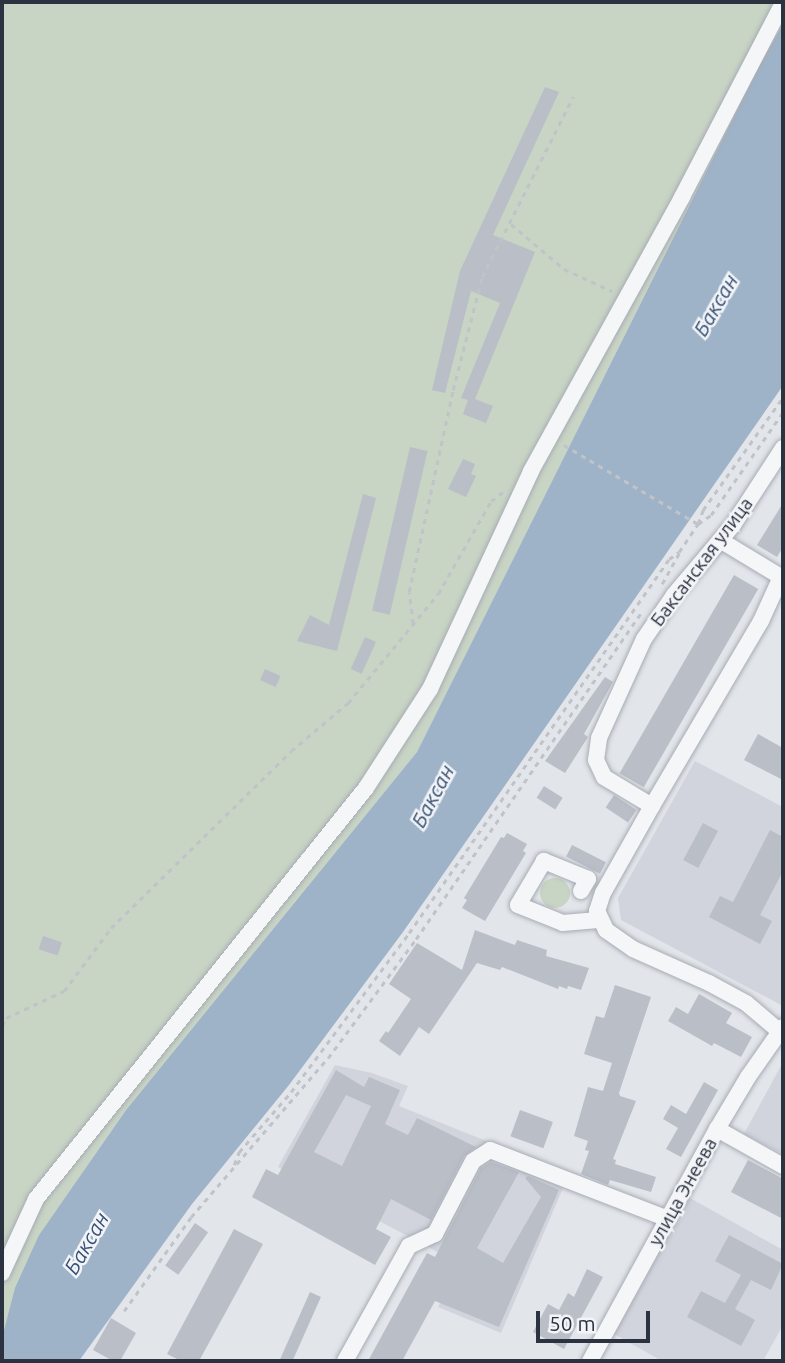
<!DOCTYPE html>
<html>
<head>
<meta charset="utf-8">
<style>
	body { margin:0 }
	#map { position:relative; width:785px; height:1363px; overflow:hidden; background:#e2e5ea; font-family:Ubuntu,sans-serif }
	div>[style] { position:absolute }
	.built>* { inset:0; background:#d1d4dc }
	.green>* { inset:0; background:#c8d4c4 }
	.round { border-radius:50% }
	.water>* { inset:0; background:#9fb3c8 }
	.building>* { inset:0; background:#babec7; transform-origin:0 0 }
	.path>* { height:2.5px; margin-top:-1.25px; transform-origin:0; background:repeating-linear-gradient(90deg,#c0c3c8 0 5px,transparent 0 10px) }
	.roads { filter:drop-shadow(0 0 2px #a7acb4) drop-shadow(0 0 2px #a7acb4) }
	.minor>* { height:16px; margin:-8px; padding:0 8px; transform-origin:8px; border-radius:8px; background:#f5f6f8 }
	span { translate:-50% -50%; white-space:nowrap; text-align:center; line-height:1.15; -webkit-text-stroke:5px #f2f4f7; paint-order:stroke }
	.street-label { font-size:19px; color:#2b3341 }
	.water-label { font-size:21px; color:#375174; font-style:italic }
	.frame { position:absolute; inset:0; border:4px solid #2b3341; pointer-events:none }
	.scale { position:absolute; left:536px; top:1311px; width:114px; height:32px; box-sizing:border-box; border:4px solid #2b3341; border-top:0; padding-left:9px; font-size:21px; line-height:24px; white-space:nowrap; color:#2b3341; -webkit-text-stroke:5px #f2f4f7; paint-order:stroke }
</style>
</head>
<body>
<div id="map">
	<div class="built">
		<div style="clip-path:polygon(695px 761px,783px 807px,783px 1006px,621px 920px,618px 898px)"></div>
		<div style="clip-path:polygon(783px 1062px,783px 1154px,744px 1134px)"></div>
		<div style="clip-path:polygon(335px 1065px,372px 1073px,408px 1086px,399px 1106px,569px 1174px,501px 1333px,438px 1307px,460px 1264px,278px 1167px)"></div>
		<div style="clip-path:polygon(690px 1198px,783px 1250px,783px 1325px,763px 1361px,662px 1361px,614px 1334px)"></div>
	</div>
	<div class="green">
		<div style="clip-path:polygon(2px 2px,783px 2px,783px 24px,756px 72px,417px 752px,126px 1110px,39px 1235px,2px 1338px)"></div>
		<div class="round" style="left:540px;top:878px;width:30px;height:30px"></div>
	</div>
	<div class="water">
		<div style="clip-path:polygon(783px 24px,782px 387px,403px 932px,289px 1085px,192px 1204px,79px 1361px,2px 1361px,2px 1338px,15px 1288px,39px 1235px,126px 1110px,417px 752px,756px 72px)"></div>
	</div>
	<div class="building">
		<div style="clip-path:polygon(545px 87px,559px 92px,493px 235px,535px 252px,475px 399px,493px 406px,486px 423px,463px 414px,468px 400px,461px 398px,500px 303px,471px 291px,445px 393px,432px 390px,460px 271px)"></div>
		<div style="left:410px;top:447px;width:18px;height:168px;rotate:13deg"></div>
		<div style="clip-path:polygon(463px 459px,475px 464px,471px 474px,476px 476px,466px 497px,448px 489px)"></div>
		<div style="clip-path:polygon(363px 494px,376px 498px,337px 651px,297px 641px,310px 615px,329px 625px)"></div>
		<div style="clip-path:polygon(783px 503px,783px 547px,777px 557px,757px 545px)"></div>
		<div style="left:734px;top:575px;width:28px;height:229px;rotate:30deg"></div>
		<div style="left:365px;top:637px;width:12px;height:35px;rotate:24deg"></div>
		<div style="left:265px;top:669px;width:17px;height:12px;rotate:24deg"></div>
		<div style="clip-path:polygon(605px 677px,613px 682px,584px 734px,588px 737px,565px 773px,545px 761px)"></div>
		<div style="clip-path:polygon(758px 734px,783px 748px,783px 780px,744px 760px)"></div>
		<div style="left:544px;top:786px;width:22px;height:14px;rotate:32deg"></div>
		<div style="left:614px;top:795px;width:27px;height:15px;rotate:34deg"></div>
		<div style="left:703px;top:823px;width:17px;height:42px;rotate:28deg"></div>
		<div style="clip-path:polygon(770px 830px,783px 837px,783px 871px,760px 915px,772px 921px,760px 944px,709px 917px,720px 896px,733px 902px)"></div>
		<div style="clip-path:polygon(507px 833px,527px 844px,523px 851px,526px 853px,485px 921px,462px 908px,467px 900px,464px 898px,501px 837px,504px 838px)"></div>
		<div style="left:572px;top:845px;width:38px;height:13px;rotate:27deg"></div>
		<div style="clip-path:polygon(475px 930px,515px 945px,517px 940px,547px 950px,546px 956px,589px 968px,581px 990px,568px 986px,567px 989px,559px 986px,558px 989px,502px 967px,500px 970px,477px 963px,429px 1034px,419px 1027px,400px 1056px,379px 1041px,386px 1031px,388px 1033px,411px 999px,389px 984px,417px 943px,462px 970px)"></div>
		<div style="left:43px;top:936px;width:20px;height:14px;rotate:18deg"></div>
		<div style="clip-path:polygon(615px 985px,651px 997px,619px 1093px,620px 1096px,636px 1101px,613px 1159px,616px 1160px,615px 1164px,656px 1177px,651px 1192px,610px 1180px,608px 1185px,581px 1174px,589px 1151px,585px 1150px,588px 1141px,574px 1136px,588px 1087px,603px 1091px,612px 1063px,584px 1054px,596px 1016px,604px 1018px)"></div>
		<div style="clip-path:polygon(699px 994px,732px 1013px,726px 1023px,752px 1037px,741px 1057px,714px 1043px,712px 1046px,668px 1021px,676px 1007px,688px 1014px)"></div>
		<div style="clip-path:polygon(evenodd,336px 1070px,364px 1087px,369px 1077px,400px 1090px,385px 1124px,408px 1135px,417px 1118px,476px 1147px,464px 1156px,431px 1220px,391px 1199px,376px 1229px,391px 1237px,375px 1265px,252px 1197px,266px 1169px,278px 1175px,336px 1070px,346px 1095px,371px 1106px,342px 1166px,314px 1152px,346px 1095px)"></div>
		<div style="clip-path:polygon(704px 1082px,718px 1090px,681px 1157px,666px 1149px,678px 1128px,663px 1119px,671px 1105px,686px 1114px)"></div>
		<div style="left:520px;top:1110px;width:35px;height:28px;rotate:20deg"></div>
		<div style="clip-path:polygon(748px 1160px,783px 1179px,783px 1219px,731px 1192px)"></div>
		<div style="clip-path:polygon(491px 1162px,519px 1172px,477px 1248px,503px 1263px,541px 1197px,525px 1178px,528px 1176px,559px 1190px,499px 1327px,435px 1301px,402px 1361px,368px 1361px,427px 1253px,435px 1257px,481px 1168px)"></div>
		<div style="left:195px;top:1223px;width:16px;height:52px;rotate:35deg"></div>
		<div style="clip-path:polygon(234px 1229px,263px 1244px,199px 1361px,181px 1361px,167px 1354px)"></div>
		<div style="clip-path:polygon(729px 1235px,783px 1264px,771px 1290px,751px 1280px,735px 1309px,755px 1320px,741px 1346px,687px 1317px,701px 1291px,725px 1303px,741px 1275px,715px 1261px)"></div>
		<div style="clip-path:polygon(587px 1269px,603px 1277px,564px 1349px,533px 1332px,548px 1304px,559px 1310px,568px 1293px,574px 1297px)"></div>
		<div style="left:310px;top:1292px;width:12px;height:78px;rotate:24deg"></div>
		<div style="clip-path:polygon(111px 1318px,136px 1333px,120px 1361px,113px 1361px,93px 1350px)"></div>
	</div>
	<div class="path">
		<div style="left:511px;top:224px;width:70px;rotate:40.3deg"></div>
		<div style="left:564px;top:269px;width:53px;rotate:24.6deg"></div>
		<div style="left:564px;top:445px;width:156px;rotate:30.5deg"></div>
		<div style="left:698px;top:524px;width:16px;rotate:-35deg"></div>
		<div style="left:711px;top:515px;width:126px;rotate:-55deg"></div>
		<div style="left:662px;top:584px;width:35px;rotate:-61deg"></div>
		<div style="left:413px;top:624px;width:32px;rotate:-97deg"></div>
		<div style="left:409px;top:592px;width:207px;rotate:-77.7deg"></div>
		<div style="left:453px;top:390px;width:117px;rotate:-75.6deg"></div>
		<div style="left:482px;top:277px;width:202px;rotate:-63.2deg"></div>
		<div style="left:2px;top:1026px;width:9px;rotate:-63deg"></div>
		<div style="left:6px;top:1018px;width:64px;rotate:-25deg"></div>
		<div style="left:64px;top:991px;width:79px;rotate:-53.3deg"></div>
		<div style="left:111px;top:928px;width:252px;rotate:-44.5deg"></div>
		<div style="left:291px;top:751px;width:75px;rotate:-40.1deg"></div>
		<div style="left:348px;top:703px;width:141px;rotate:-50.5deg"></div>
		<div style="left:438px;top:594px;width:107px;rotate:-60.3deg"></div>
		<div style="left:491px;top:501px;width:15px;rotate:-37deg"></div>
		<div style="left:234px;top:1165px;width:14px;rotate:-69deg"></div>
		<div style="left:239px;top:1152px;width:79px;rotate:-49.1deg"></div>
		<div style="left:291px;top:1092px;width:198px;rotate:-53.4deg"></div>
		<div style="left:409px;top:933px;width:455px;rotate:-55.2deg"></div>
		<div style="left:669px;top:559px;width:12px;rotate:-35deg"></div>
		<div style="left:679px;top:552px;width:34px;rotate:-56deg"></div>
		<div style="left:698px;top:524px;width:15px;rotate:-70deg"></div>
		<div style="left:703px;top:510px;width:138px;rotate:-54.7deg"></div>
		<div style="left:124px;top:1311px;width:115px;rotate:-54.5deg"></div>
		<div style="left:191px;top:1217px;width:210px;rotate:-49.3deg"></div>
		<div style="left:328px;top:1058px;width:148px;rotate:-53.5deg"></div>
		<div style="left:416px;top:939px;width:397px;rotate:-55.4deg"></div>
	</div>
	<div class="roads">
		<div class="minor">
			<div style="left:652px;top:806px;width:215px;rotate:-59.5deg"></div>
			<div style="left:761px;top:621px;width:48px;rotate:-65.6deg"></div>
			<div style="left:781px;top:577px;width:71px;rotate:-148.8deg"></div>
			<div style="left:581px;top:891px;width:14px;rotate:-60deg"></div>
			<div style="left:588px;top:879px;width:48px;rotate:-157.8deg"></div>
			<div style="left:544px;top:861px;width:51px;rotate:120.6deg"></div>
			<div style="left:518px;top:905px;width:48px;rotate:21.8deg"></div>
			<div style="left:563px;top:923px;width:38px;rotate:-5deg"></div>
			<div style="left:779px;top:1031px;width:43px;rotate:-139.7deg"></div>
			<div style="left:746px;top:1003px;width:42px;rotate:-151.6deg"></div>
			<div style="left:709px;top:983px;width:83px;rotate:-155.9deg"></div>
			<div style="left:633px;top:949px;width:33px;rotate:-145deg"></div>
			<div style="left:606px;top:930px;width:21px;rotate:-115deg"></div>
			<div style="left:597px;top:911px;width:19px;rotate:-72deg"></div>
			<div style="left:603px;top:893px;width:100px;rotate:-60.6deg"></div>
			<div style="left:652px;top:806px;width:56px;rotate:-148.9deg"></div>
			<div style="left:604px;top:777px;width:19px;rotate:-115deg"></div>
			<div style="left:596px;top:760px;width:22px;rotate:-82deg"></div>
			<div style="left:599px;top:738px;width:109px;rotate:-65.6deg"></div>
			<div style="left:644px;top:639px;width:53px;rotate:-55.7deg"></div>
			<div style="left:674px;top:595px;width:92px;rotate:-49.9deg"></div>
			<div style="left:733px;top:525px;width:92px;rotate:-57deg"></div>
			<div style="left:717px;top:1129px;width:76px;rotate:29.3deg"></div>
			<div style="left:2px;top:1273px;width:81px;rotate:-65.3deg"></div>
			<div style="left:36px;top:1199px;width:527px;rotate:-51.24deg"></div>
			<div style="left:366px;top:788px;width:118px;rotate:-57.1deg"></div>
			<div style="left:430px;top:689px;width:240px;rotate:-65.1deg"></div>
			<div style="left:531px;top:471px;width:313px;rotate:-61.1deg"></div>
			<div style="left:682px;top:197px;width:219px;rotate:-62.5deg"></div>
			<div style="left:345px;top:1361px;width:132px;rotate:-60.9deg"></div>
			<div style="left:409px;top:1246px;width:29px;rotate:-25deg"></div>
			<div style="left:435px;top:1234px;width:82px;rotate:-62.5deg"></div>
			<div style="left:473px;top:1161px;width:20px;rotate:-33deg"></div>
			<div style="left:490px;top:1150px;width:191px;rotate:21.2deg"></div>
			<div style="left:590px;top:1361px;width:264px;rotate:-61.3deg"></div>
			<div style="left:717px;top:1129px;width:61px;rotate:-59.2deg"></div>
			<div style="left:748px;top:1077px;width:61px;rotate:-55deg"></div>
		</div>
	</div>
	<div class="street-label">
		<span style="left:702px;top:562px;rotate:-53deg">Баксанская улица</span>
		<span style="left:683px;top:1192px;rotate:-61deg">улица Энеева</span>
	</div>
	<div class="water-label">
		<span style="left:715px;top:305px;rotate:-60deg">Баксан</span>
		<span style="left:432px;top:796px;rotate:-62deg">Баксан</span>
		<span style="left:86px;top:1243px;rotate:-60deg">Баксан</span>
	</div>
	<div class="frame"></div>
	<div class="scale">50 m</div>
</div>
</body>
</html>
